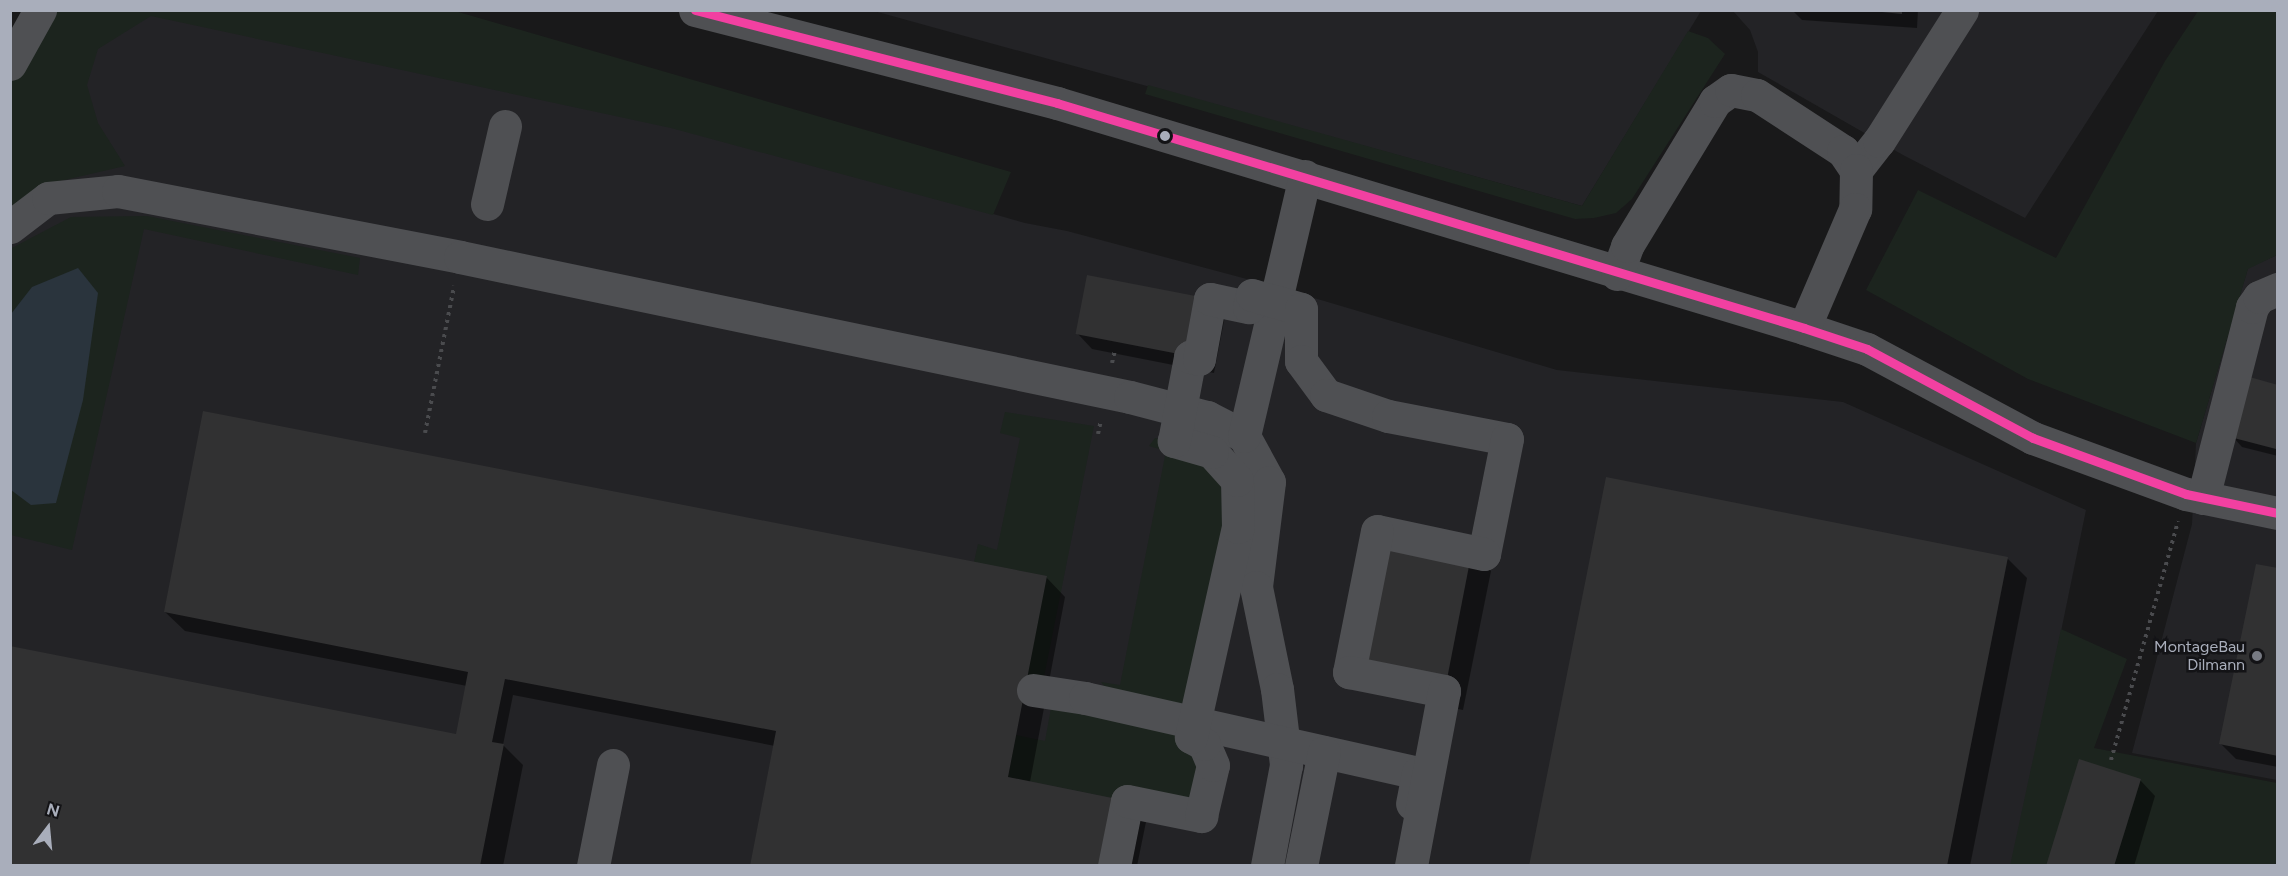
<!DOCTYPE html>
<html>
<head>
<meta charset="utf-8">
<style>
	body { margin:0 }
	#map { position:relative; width:2288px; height:876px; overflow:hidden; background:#19191a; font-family:Figtree,sans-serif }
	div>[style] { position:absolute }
	.built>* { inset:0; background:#232326 }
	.green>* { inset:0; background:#1c241e }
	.water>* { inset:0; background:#2a343d }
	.shadow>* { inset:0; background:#0007 }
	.building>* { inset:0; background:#313132; transform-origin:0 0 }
	.path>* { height:4px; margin-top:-2px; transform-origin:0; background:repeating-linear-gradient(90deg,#4a4b4e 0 3px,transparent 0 7.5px) }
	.minor>* { height:33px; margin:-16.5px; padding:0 16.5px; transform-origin:16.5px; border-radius:16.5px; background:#4f5053 }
	.bus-1>* { height:9px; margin:-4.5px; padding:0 4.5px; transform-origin:4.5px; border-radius:4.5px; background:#f240a1 }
	.dots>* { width:16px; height:16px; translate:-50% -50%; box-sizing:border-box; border:3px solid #131316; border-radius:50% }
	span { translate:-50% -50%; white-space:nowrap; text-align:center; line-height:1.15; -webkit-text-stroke:5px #131316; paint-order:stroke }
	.poi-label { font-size:16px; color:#a9aebb }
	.right { translate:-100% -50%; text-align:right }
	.frame { position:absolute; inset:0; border:12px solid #a9aebb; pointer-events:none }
	.north { position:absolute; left:18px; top:798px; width:60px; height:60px; -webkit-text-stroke:4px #131316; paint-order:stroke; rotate:16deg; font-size:16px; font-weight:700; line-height:24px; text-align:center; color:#a9aebb }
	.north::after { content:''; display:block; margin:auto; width:21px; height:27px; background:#a9aebb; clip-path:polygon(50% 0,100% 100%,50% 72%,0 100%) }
</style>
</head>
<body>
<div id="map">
	<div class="built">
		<div style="clip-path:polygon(80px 11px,278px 11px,1025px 223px,1067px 231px,1277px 287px,1557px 370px,1843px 402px,2086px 510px,2013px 865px,11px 865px,10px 116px)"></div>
		<div style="clip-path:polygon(874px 11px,1701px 11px,1582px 206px)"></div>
		<div style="clip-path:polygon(1733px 11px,2158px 11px,2025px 218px,1903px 155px,1758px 72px,1758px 52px,1750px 30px)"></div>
		<div style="clip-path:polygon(2277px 255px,2277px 780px,2132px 753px,2192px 524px,2196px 443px,2248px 268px)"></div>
	</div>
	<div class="green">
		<div style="clip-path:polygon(54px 11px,455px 11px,1011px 172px,993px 215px,671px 128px,151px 16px,98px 49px,87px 85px,98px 123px,125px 166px,43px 185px,11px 210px,10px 78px)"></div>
		<div style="clip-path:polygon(2198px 11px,2277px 11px,2277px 255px,2248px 269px,2196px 443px,2028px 379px,1866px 290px,1918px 190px,2056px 258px,2165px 61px)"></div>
		<div style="clip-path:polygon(1688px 31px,1708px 38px,1725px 54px,1632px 199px,1616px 213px,1594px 218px,1575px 219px,1145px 94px,1148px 85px,1582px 206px)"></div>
		<div style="clip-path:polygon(147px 216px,360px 258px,358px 275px,144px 229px,72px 550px,11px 535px,10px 249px,71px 217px)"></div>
		<div style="clip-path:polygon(1005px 412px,1094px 426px,1043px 682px,1027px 678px,1046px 576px,974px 562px,978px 544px,997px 550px,1020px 438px,1000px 433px)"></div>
		<div style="clip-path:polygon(1155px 438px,1174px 441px,1237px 480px,1187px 707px,1111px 695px,1101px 682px,1120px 685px,1166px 451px,1149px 446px)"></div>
		<div style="clip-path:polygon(2061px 629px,2127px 659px,2094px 748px,2277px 783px,2277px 865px,2010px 866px)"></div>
		<div style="clip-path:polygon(1051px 708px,1191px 737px,1204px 744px,1201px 816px,1008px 777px,1016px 735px,1045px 741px)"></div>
	</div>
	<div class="water">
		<div style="clip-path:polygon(78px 268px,98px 293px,83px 400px,56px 503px,31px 505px,11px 490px,11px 314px,32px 287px)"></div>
	</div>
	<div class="shadow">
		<div style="clip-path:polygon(1792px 10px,1918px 10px,1917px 28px,1802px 20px)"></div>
		<div style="clip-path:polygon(1225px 316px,1214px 373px,1092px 349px,1077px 333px)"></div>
		<div style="clip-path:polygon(2278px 386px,2278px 456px,2242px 447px,2232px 436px)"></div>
		<div style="clip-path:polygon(1472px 552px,1491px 571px,1463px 710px,1370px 691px)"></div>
		<div style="clip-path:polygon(2008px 559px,2027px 578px,1970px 866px,1531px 866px)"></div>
		<div style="clip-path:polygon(2278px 570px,2278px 767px,2236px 759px,2221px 744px)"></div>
		<div style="clip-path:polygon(1046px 577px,1065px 597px,1030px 782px,1146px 822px,1137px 866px,752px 866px,775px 746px,513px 695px,503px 745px,523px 765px,503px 866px,10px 866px,457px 736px,467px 686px,185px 631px,165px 612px)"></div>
		<div style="clip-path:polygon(2140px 780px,2155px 796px,2134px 866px,2047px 866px)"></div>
	</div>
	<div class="building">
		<div style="clip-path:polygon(1883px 10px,1902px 10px,1902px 14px,1882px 12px)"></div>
		<div style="left:1087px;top:275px;width:125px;height:60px;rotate:11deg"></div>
		<div style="clip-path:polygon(2246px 376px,2278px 385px,2276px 449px,2230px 437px)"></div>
		<div style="clip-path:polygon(203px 411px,1047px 576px,1008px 777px,1127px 801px,1114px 866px,750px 866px,776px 731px,505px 679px,492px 742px,504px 744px,480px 866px,10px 866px,10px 646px,456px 734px,468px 672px,164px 612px)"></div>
		<div style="clip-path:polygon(1606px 477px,2008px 557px,1947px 866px,1529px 866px)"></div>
		<div style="left:1377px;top:531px;width:97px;height:144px;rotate:11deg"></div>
		<div style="clip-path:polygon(2256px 564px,2278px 568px,2278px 756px,2219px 744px)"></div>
		<div style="clip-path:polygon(2079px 759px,2141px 779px,2114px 866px,2046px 866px)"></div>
	</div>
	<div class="path">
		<div style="left:1112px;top:363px;width:13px;rotate:-77deg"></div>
		<div style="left:425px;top:433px;width:150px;rotate:-78.8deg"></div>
		<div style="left:1098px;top:434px;width:14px;rotate:-78deg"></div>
		<div style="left:2111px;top:760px;width:248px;rotate:-74.3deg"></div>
	</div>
	<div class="minor">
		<div style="left:695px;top:10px;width:374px;rotate:14.4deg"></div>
		<div style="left:1057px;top:103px;width:780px;rotate:16.76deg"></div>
		<div style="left:1804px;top:328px;width:66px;rotate:18.4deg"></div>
		<div style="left:1867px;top:349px;width:188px;rotate:28.2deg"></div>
		<div style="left:2033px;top:438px;width:163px;rotate:20.1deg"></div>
		<div style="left:2186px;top:494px;width:94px;rotate:11.7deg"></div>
		<div style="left:10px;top:64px;width:62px;rotate:-60.9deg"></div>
		<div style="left:1856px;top:170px;width:37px;rotate:-52deg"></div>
		<div style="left:1879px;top:141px;width:155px;rotate:-57.6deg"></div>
		<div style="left:487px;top:204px;width:80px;rotate:-77deg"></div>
		<div style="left:10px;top:227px;width:48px;rotate:-37.3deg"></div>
		<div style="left:48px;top:198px;width:70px;rotate:-5.7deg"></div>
		<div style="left:118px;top:191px;width:348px;rotate:10.9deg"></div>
		<div style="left:460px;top:257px;width:684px;rotate:11.8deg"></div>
		<div style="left:1130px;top:397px;width:80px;rotate:14.6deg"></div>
		<div style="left:1207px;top:417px;width:42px;rotate:27.2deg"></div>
		<div style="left:1244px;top:436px;width:52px;rotate:61.5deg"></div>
		<div style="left:1269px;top:482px;width:106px;rotate:97.1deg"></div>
		<div style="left:1256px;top:587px;width:104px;rotate:78.4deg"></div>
		<div style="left:1277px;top:689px;width:77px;rotate:83.2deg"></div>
		<div style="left:1286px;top:765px;width:103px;rotate:100.7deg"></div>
		<div style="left:1617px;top:274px;width:30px;rotate:-70deg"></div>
		<div style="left:1627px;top:246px;width:170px;rotate:-58.7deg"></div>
		<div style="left:1715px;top:101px;width:19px;rotate:-35deg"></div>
		<div style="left:1731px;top:90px;width:26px;rotate:11deg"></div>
		<div style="left:1757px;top:95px;width:103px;rotate:33.1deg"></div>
		<div style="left:1843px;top:151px;width:23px;rotate:56deg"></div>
		<div style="left:1856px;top:170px;width:39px;rotate:91deg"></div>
		<div style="left:1855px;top:209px;width:129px;rotate:113.2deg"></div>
		<div style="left:1244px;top:436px;width:267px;rotate:-76.8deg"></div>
		<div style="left:2203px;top:498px;width:197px;rotate:-75.6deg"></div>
		<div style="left:2252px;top:307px;width:12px;rotate:-55deg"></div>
		<div style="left:2259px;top:297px;width:21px;rotate:-23deg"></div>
		<div style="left:1033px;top:690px;width:53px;rotate:8.7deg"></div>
		<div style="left:1085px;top:698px;width:341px;rotate:12.7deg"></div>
		<div style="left:1418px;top:773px;width:31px;rotate:101deg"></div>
		<div style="left:593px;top:866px;width:103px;rotate:-78.8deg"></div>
		<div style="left:1114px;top:866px;width:66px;rotate:-78.7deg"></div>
		<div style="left:1127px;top:801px;width:76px;rotate:11.5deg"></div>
		<div style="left:1201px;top:816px;width:52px;rotate:-76.8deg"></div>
		<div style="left:1213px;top:765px;width:23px;rotate:-113deg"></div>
		<div style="left:1204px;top:744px;width:15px;rotate:-152deg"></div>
		<div style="left:1191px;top:737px;width:215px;rotate:-77.4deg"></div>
		<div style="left:1238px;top:527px;width:47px;rotate:-91.2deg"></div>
		<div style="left:1237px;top:480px;width:38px;rotate:-132deg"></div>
		<div style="left:1212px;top:452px;width:40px;rotate:-164deg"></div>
		<div style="left:1174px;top:441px;width:86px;rotate:-79.2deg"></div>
		<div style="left:1190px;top:357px;width:9px;rotate:13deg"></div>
		<div style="left:1199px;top:359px;width:61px;rotate:-79.6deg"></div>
		<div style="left:1210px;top:299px;width:40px;rotate:12deg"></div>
		<div style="left:1249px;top:307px;width:12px;rotate:-76deg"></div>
		<div style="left:1252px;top:295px;width:51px;rotate:15.9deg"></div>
		<div style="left:1301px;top:309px;width:52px;rotate:90deg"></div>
		<div style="left:1301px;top:361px;width:42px;rotate:53.7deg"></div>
		<div style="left:1326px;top:395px;width:65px;rotate:18.7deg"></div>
		<div style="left:1388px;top:416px;width:121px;rotate:10.9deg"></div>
		<div style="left:1507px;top:439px;width:117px;rotate:101.3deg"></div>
		<div style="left:1484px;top:554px;width:109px;rotate:-167.9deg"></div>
		<div style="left:1377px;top:531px;width:144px;rotate:101.2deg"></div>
		<div style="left:1349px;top:672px;width:97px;rotate:11.3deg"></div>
		<div style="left:1444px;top:691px;width:178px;rotate:100.7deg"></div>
		<div style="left:1301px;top:866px;width:116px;rotate:-78.6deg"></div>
	</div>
	<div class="bus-1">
		<div style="left:695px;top:10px;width:374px;rotate:14.4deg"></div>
		<div style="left:1057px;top:103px;width:780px;rotate:16.76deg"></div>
		<div style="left:1804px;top:328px;width:66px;rotate:18.4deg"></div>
		<div style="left:1867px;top:349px;width:188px;rotate:28.2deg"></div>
		<div style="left:2033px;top:438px;width:163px;rotate:20.1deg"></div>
		<div style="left:2186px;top:494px;width:94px;rotate:11.7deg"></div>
	</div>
	<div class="dots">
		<div style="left:1165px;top:136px;background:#a9aebb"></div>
		<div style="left:2257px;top:656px;background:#777a83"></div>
	</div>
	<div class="poi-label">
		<span class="right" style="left:2245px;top:656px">MontageBau<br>Dilmann</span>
	</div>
	<div class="frame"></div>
	<div class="north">N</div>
</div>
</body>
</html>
